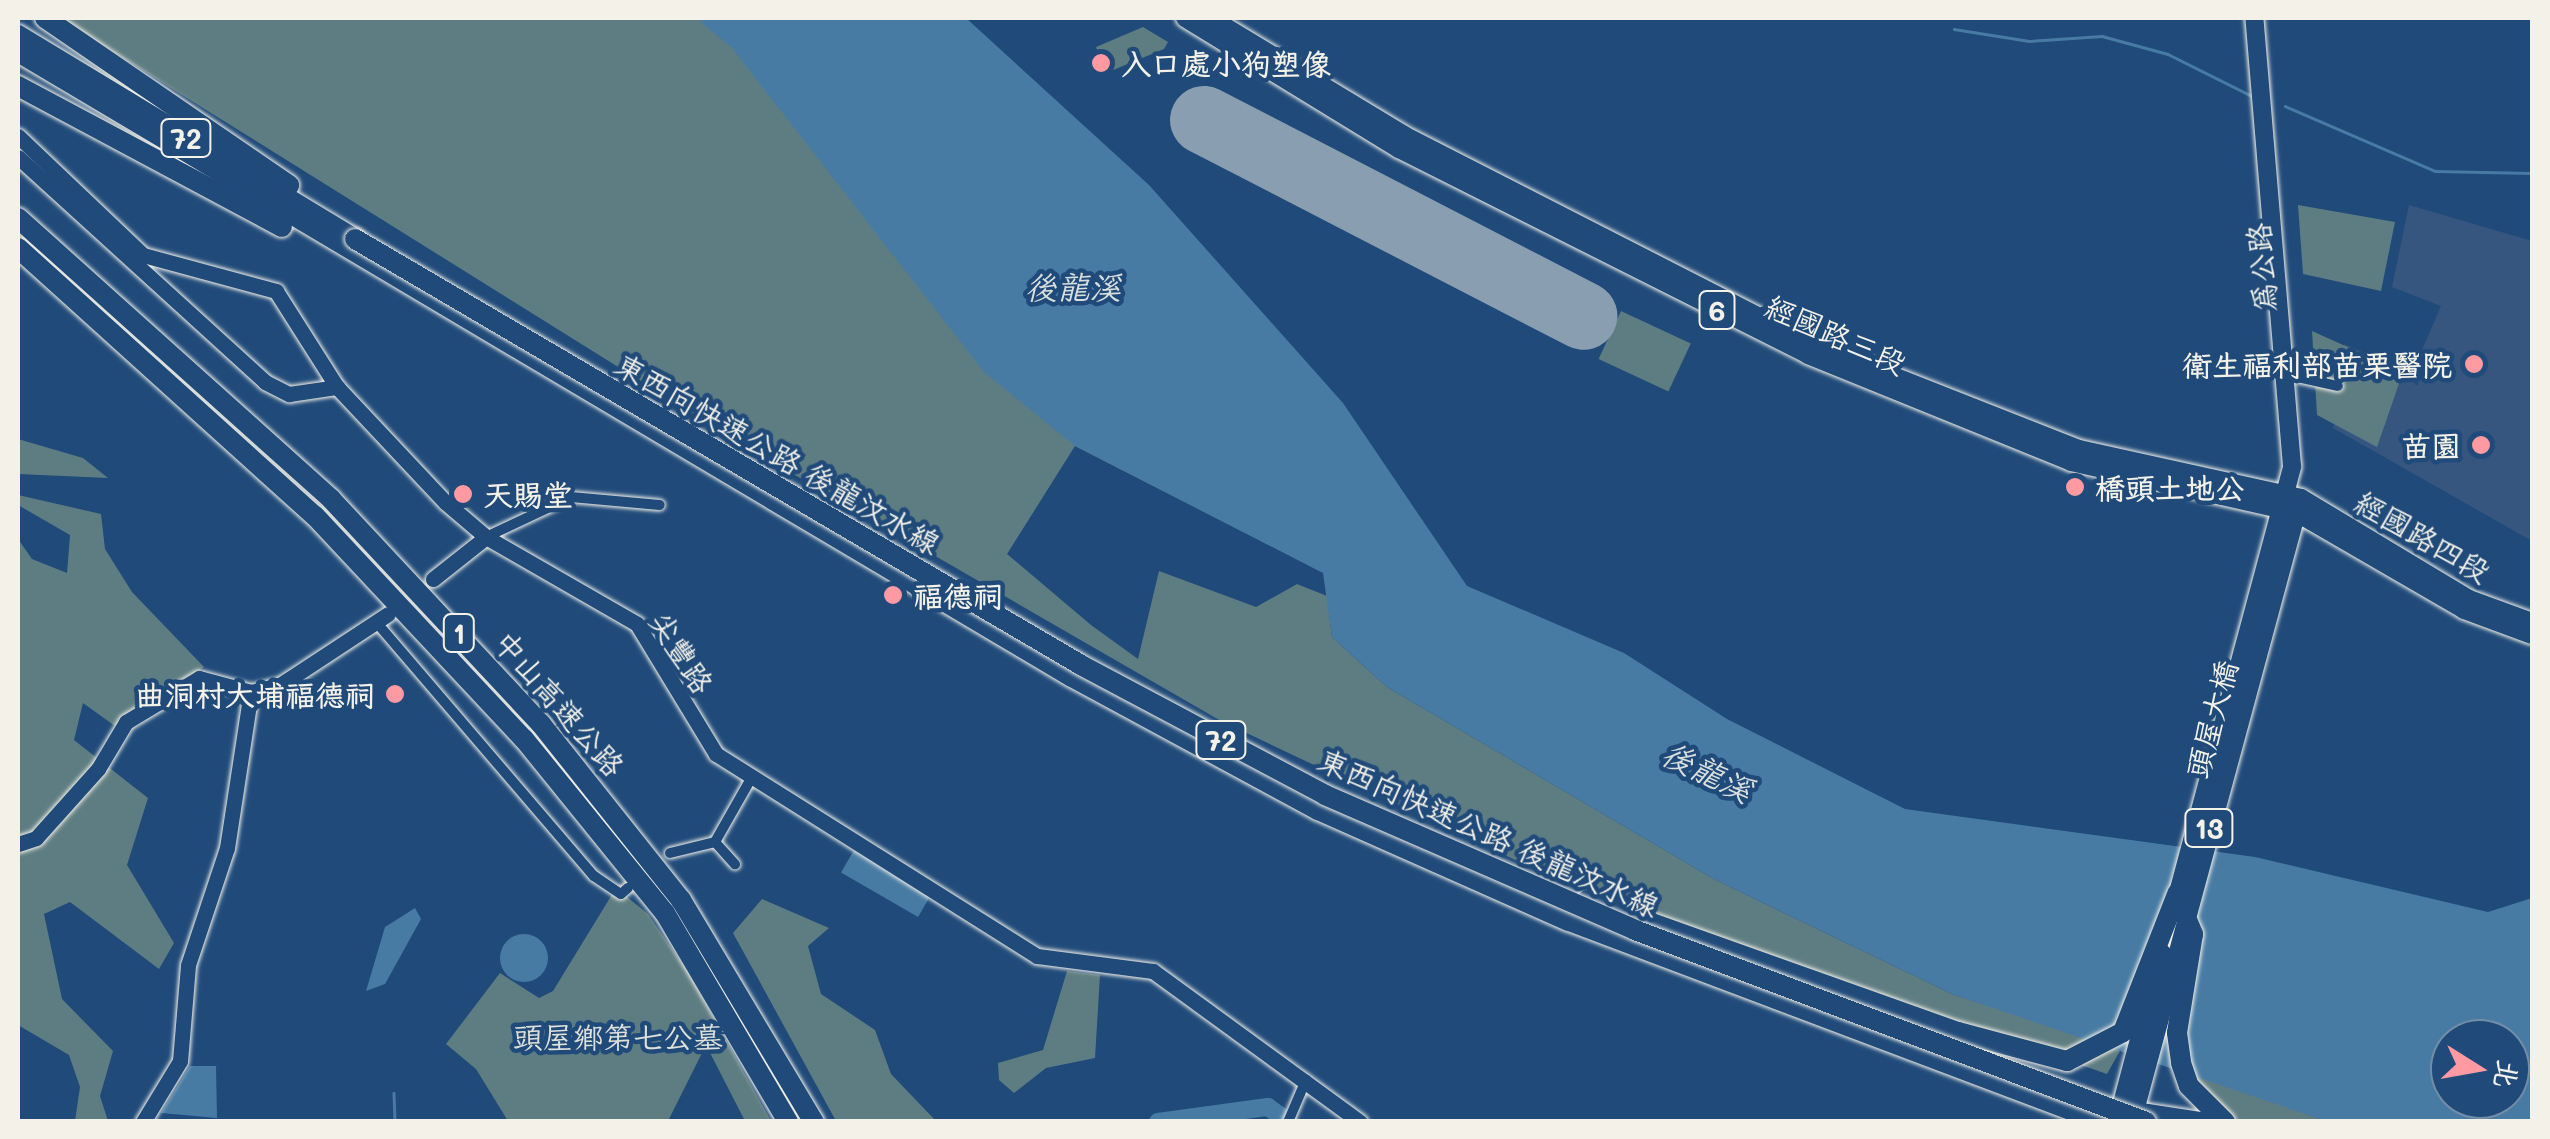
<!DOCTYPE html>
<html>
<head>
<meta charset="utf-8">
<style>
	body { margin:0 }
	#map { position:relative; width:2550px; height:1139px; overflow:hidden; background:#1f4a7a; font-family:Mali,"LXGW WenKai TC",sans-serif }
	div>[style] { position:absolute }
	.built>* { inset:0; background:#365680 }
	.green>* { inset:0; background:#5e7d82; transform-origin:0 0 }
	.water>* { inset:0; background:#477ba4; transform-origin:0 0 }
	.round { border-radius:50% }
	.stream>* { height:2.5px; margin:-1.25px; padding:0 1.25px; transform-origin:1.25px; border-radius:1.25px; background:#477ba4 }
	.river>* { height:18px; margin:-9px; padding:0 9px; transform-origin:9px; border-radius:9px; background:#477ba4 }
	.runway>* { height:68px; margin:-34px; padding:0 34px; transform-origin:34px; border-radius:34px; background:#8a9eb1 }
	.roads { filter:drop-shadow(0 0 2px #f4f1e8) drop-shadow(0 0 2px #f4f1e8) }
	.street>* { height:10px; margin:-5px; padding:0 5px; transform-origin:5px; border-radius:5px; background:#1f4a7a }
	.secondary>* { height:15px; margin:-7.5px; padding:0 7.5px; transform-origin:7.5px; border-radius:7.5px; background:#1f4a7a }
	.primary>* { height:18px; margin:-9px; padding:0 9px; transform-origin:9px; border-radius:9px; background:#1f4a7a }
	.highway>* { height:20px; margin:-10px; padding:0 10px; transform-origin:10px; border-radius:10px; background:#1f4a7a }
	.bridges { filter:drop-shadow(0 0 2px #f4f1e8) drop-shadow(0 0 2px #f4f1e8) }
	.highway-bridge>* { height:20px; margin:-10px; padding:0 10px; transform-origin:10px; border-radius:10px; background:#1f4a7a }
	.dots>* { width:28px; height:28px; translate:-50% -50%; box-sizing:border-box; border:5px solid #1f4a7a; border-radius:50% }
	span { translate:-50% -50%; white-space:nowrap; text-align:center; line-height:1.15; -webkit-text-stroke:9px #1f4a7a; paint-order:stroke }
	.shield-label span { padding:2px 8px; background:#1f4a7a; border:2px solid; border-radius:8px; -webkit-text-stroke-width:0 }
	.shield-label { font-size:28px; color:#f4f1e8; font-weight:700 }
	.poi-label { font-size:30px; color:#f4f1e8; font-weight:700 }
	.left { translate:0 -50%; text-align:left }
	.right { translate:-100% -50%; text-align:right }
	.street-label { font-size:30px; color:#f4f1e8 }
	.park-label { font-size:30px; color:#dee0d9 }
	.water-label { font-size:32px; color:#dadfde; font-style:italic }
	.frame { position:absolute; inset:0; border:20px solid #f4f1e8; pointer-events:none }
	.north { position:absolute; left:2430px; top:1019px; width:100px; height:100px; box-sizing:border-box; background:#1f4a7a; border:2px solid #748da6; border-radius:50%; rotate:101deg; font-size:28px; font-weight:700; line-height:40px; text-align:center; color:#f4f1e8 }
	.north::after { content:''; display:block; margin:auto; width:35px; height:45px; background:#ff9aa2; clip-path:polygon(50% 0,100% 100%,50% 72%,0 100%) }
</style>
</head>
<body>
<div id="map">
	<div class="built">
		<div style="clip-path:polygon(2409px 205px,2532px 241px,2532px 541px,2333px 428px,2346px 396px,2334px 376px,2344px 344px,2412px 373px,2441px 306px,2392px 287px)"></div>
	</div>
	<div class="green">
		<div style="clip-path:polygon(59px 18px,841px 18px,1324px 573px,1075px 446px,1007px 554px,1091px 625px,1138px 659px,1159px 571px,1256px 607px,1297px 584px,1327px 596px,1332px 637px,1387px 687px,1714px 879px,1952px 994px,2121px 1049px,2107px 1074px,1830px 978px,1530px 867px,1221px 721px,748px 448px)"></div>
		<div style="clip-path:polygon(1143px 27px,1168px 42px,1164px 49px,1106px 73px,1096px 47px)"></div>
		<div style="clip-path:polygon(2298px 205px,2395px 222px,2381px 291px,2303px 274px)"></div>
		<div style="left:1621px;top:311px;width:77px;height:53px;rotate:25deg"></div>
		<div style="clip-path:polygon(2312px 331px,2403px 372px,2377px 447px,2317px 415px)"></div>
		<div style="clip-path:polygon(18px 439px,83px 458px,108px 478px,18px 474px)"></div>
		<div style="clip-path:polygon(18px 495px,101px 514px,105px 549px,132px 592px,204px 667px,115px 726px,83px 703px,74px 740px,148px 798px,127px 865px,174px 943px,159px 969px,70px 902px,44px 914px,62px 999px,113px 1051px,100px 1096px,108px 1121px,75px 1121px,80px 1087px,69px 1055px,18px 1025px,18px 539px,32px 559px,67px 573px,70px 535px,18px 505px)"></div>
		<div style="clip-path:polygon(616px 888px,648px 914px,688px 972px,771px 1121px,745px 1121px,706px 1045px,668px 1121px,508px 1121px,476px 1069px,446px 1044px,500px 973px,539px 998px,553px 991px)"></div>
		<div style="clip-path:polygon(762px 899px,829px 928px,808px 946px,821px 994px,875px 1030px,891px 1074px,936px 1121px,836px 1121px,733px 933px)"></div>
		<div style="clip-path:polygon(1067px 971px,1100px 975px,1095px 1058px,1046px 1068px,1014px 1093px,999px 1080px,998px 1063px,1043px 1050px)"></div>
		<div style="clip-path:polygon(2193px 1073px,2244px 1090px,2326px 1121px,2238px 1121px,2202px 1094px)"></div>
	</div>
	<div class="water">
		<div style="clip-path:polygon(evenodd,696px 18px,966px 18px,1149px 185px,1343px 403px,1467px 586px,1624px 653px,1727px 719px,1905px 809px,2255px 857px,2488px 912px,2532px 898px,2532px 1121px,2326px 1121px,1952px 994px,1714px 879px,1387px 687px,1332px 637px,1323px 573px,1075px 446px,984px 372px,732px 48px,696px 18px,2450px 1039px,2510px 1039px,2510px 1099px,2450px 1099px,2450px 1039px)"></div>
		<div style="left:854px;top:850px;width:89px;height:26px;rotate:30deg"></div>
		<div style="clip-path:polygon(415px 908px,421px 919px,385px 984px,366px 991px,385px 927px)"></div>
		<div class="round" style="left:500px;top:934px;width:48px;height:48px"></div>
		<div style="clip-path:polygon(190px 1066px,216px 1066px,217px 1118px,161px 1113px)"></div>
	</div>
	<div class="stream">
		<div style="left:1954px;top:29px;width:76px;rotate:9.1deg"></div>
		<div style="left:2029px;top:41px;width:73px;rotate:-3.9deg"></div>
		<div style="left:2102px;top:36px;width:68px;rotate:15.3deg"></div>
		<div style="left:2168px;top:54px;width:96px;rotate:26.6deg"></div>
		<div style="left:2285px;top:106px;width:163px;rotate:23.4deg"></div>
		<div style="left:2435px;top:171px;width:97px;rotate:1.2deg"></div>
		<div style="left:394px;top:1093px;width:29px;rotate:88deg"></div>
	</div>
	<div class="river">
		<div style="left:1158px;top:1122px;width:111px;rotate:-7.8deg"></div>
		<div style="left:1268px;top:1107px;width:26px;rotate:36deg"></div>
	</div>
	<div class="runway">
		<div style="left:1204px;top:120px;width:427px;rotate:27.3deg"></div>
	</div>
	<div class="roads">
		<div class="street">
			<div style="left:2288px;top:375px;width:51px;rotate:12.4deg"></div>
			<div style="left:486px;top:537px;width:94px;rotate:-25.2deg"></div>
			<div style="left:571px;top:497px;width:89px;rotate:5.1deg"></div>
			<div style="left:377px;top:623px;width:333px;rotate:49.4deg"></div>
			<div style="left:594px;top:876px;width:32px;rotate:34deg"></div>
			<div style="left:621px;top:894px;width:9px;rotate:-41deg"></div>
			<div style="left:715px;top:842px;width:30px;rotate:48deg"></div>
			<div style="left:670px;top:853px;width:46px;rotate:-13.7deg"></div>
			<div style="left:715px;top:842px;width:75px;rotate:-60.4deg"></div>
			<div style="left:1288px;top:1122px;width:46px;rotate:-66.8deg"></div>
		</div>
		<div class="secondary">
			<div style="left:18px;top:136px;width:173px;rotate:43.6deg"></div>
			<div style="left:143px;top:255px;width:138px;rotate:15.1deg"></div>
			<div style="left:276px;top:291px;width:114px;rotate:57.6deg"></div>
			<div style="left:337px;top:387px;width:158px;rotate:46.8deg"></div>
			<div style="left:445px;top:502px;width:54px;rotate:40.5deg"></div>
			<div style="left:486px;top:537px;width:174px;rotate:29.9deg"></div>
			<div style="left:637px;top:624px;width:152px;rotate:58.7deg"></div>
			<div style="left:716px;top:754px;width:379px;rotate:32.2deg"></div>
			<div style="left:1037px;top:956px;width:117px;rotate:7.4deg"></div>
			<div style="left:1153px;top:971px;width:256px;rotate:36.1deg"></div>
			<div style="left:18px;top:157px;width:334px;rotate:42.3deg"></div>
			<div style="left:265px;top:382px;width:27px;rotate:27deg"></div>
			<div style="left:289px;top:394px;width:49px;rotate:-8.3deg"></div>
			<div style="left:433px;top:579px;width:68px;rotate:-38.4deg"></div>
			<div style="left:18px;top:844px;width:19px;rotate:-18deg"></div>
			<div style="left:36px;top:838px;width:93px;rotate:-48.1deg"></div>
			<div style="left:98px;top:769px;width:55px;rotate:-59.2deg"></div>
			<div style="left:126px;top:722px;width:85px;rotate:-31.1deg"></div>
			<div style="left:199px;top:678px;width:54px;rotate:15.1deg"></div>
			<div style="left:251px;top:692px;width:30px;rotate:-14deg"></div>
			<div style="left:280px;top:685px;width:129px;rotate:-33.3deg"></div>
			<div style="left:143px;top:1122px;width:71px;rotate:-58.8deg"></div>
			<div style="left:180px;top:1061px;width:96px;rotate:-85.2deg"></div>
			<div style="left:188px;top:965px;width:123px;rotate:-71.6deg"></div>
			<div style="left:227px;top:848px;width:158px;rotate:-81.3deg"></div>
		</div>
		<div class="primary">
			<div style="left:1185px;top:18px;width:251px;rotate:31.5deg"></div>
			<div style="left:1399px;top:149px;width:458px;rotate:26.7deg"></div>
			<div style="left:1808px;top:355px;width:284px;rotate:22.1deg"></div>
			<div style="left:2071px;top:462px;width:232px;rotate:12.7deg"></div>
			<div style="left:2297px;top:513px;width:193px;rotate:30.1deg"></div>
			<div style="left:2464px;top:610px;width:72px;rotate:20.2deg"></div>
			<div style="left:1211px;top:18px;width:226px;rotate:31.2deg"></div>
			<div style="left:1404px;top:135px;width:458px;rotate:27.1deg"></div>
			<div style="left:1812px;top:344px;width:287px;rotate:21.5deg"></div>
			<div style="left:2079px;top:449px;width:227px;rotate:12.4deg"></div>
			<div style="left:2301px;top:498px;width:196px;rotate:31deg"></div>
			<div style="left:2469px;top:599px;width:67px;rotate:20.1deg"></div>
			<div style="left:2175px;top:904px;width:453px;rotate:-75deg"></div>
			<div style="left:2292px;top:466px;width:450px;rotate:-94.8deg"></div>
			<div style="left:2117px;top:1122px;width:175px;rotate:-75.1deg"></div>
			<div style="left:2132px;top:1122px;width:640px;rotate:-74.88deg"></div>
		</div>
		<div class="highway">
			<div style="left:45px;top:18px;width:296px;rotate:34.4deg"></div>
			<div style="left:18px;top:35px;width:394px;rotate:31.2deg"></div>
			<div style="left:18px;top:52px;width:1225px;rotate:30.67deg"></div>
			<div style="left:1072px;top:677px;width:280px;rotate:28.4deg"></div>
			<div style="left:1318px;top:810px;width:274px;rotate:23.9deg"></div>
			<div style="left:1569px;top:921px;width:570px;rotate:20.66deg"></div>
			<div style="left:18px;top:86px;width:299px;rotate:28.1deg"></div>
			<div style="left:18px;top:218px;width:421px;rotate:41.9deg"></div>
			<div style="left:331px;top:499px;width:308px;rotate:47deg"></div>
			<div style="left:541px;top:724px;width:225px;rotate:51.5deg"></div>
			<div style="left:681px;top:900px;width:259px;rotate:59.1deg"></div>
			<div style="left:18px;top:248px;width:400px;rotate:42.1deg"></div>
			<div style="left:315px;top:516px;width:306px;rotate:46.9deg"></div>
			<div style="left:524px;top:739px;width:224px;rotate:51deg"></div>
			<div style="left:665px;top:913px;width:243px;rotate:59.5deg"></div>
			<div style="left:1587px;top:900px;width:394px;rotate:19.6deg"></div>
			<div style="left:1958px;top:1032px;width:113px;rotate:14.9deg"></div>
			<div style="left:2067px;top:1061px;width:63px;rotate:-27.4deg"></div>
			<div style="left:2123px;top:1032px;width:150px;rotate:-68.6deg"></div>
			<div style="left:2185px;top:915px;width:21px;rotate:67deg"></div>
			<div style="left:2193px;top:934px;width:100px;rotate:99.2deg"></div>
			<div style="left:2177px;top:1033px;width:30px;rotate:82deg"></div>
			<div style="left:2181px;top:1063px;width:24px;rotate:71deg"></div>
			<div style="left:2189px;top:1086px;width:51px;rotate:45deg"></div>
			<div style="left:2128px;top:1111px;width:74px;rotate:8.6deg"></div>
		</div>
	</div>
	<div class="bridges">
		<div class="highway-bridge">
			<div style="left:355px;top:239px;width:842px;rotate:30.4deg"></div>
			<div style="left:1081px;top:665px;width:276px;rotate:28deg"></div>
			<div style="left:1325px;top:795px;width:338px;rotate:23.5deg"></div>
			<div style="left:1635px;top:930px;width:546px;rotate:20.59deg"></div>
		</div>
	</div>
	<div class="dots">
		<div style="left:1101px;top:63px;background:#ff9aa2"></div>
		<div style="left:2474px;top:364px;background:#ff9aa2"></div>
		<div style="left:2481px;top:445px;background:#ff9aa2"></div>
		<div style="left:2075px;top:487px;background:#ff9aa2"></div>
		<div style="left:463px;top:494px;background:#ff9aa2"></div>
		<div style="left:893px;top:595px;background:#ff9aa2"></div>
		<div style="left:395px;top:694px;background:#ff9aa2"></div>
	</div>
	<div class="shield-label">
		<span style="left:186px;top:138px">72</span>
		<span style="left:1717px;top:310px">6</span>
		<span style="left:459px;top:633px">1</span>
		<span style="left:1221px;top:740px">72</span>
		<span style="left:2209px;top:828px">13</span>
	</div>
	<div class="poi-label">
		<span class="left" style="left:1121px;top:63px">入口處小狗塑像</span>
		<span class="right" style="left:2452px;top:364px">衛生福利部苗栗醫院</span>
		<span class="right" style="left:2461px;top:445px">苗園</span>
		<span class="left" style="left:2095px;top:487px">橋頭土地公</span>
		<span class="left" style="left:483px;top:494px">天賜堂</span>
		<span class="left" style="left:913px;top:595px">福德祠</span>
		<span class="right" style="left:375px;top:694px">曲洞村大埔福德祠</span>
	</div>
	<div class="street-label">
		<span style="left:2261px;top:268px;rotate:-95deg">為公路</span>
		<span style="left:1836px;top:334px;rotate:24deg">經國路三段</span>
		<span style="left:778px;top:453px;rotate:30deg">東西向快速公路 後龍汶水線</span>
		<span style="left:2423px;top:536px;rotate:30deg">經國路四段</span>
		<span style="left:682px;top:652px;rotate:57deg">尖豐路</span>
		<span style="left:560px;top:703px;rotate:49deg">中山高速公路</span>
		<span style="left:2211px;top:719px;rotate:-75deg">頭屋大橋</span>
		<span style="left:1489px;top:832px;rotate:24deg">東西向快速公路 後龍汶水線</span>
	</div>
	<div class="park-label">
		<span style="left:618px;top:1036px">頭屋鄉第七公墓</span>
	</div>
	<div class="water-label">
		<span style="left:1073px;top:286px">後龍溪</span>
		<span style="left:1708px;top:771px;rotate:26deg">後龍溪</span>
	</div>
	<div class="frame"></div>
	<div class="north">北</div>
</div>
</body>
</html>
